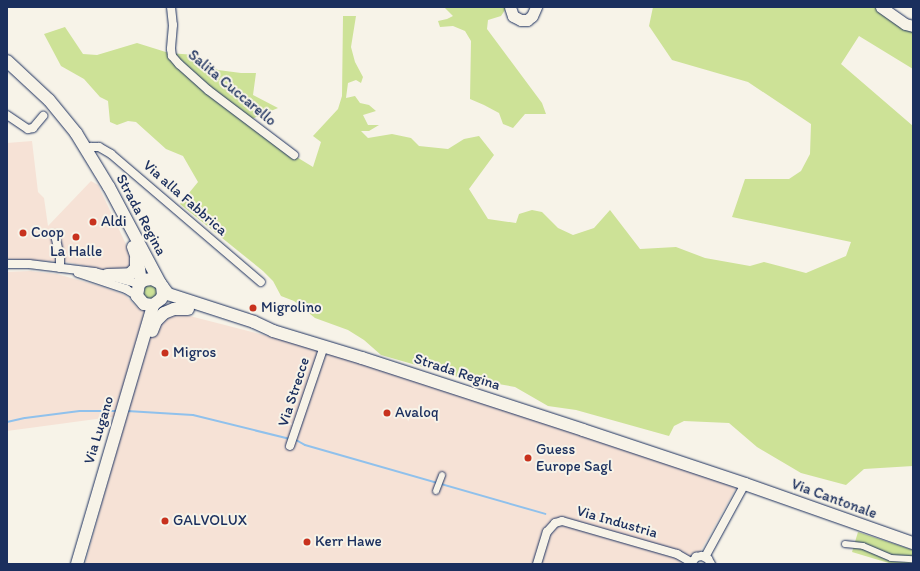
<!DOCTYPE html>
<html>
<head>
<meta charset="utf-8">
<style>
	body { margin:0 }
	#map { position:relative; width:920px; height:571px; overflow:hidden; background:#f7f3e8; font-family:Itim,sans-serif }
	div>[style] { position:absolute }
	.built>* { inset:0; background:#f6e2d6 }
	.green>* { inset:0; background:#cde297 }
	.round { border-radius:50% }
	.stream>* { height:2px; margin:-1px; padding:0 1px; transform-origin:1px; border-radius:1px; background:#90c1ec }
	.roads { filter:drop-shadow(0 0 1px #1b2f5e) drop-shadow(0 0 1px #1b2f5e) }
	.pedestrian>* { height:6px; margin:-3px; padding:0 3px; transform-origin:3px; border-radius:3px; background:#f7f3e8 }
	.minor>* { height:8px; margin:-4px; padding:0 4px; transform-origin:4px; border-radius:4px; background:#f7f3e8 }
	.tertiary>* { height:11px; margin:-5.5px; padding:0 5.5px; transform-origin:5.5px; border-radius:5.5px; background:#f7f3e8 }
	.secondary>* { height:12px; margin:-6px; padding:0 6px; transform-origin:6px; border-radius:6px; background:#f7f3e8 }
	.dots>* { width:11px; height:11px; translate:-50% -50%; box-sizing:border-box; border:2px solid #f7f3e8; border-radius:50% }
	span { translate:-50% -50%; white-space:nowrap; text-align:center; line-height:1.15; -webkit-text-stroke:4px #f7f3e8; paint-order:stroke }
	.street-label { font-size:15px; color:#1b2f5e }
	.poi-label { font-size:15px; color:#1b2f5e }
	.left { translate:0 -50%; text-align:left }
	.frame { position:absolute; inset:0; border:8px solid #1b2f5e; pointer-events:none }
</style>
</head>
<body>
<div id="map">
	<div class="built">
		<div style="clip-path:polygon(32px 141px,38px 192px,44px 198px,48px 226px,91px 181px,98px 185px,132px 257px,133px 265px,121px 273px,66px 262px,7px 259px,7px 143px)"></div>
		<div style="clip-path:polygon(30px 271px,57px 274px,103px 287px,125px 295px,137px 307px,166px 317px,182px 314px,271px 337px,273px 331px,583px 430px,736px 488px,700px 552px,696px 564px,85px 564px,126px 415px,7px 431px,7px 272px)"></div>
	</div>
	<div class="green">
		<div style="clip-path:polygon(444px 7px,507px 7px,501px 16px,488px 20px,487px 29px,542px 103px,546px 114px,525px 114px,513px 128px,503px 124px,499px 113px,484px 105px,470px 99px,471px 41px,465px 31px,453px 26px,440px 27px,438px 21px,447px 19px,453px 16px)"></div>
		<div style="clip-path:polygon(653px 7px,881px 7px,913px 31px,913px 69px,859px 36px,841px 64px,913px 126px,913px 466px,864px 469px,846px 485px,801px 473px,757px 447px,729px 423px,684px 421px,674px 426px,669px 436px,576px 410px,548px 406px,515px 387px,458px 377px,381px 355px,364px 340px,348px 330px,315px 318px,294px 301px,281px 296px,273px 281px,263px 271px,180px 204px,198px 182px,183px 156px,166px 149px,136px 122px,128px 121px,117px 125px,110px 122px,108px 101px,100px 97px,84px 79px,61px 66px,44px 34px,65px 27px,83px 54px,97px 55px,137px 43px,169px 53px,195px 55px,218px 70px,241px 73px,256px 73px,253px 95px,278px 108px,247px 121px,285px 150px,313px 167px,321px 142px,313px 136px,338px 109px,342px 96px,343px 16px,356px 16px,351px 47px,355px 62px,363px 77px,361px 83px,356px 80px,348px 83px,346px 98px,355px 96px,360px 103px,369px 105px,376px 111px,363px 115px,368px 125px,379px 125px,369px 131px,361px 131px,368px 138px,392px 134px,411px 138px,419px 146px,448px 149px,464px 139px,479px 136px,494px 155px,469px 189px,488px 219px,516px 223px,519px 214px,532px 210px,542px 212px,558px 228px,573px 235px,594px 228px,610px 210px,640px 249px,676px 247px,705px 258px,750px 266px,764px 262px,806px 273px,846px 256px,851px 242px,732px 217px,745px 179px,789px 179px,801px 171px,810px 154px,811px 124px,748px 82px,672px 60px,649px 26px)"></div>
		<div class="round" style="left:143px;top:285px;width:14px;height:14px"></div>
		<div style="clip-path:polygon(858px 532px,913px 550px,913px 564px,892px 564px,852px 552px)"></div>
	</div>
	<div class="stream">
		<div style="left:127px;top:411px;width:66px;rotate:3.5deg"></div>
		<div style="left:193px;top:415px;width:100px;rotate:13.9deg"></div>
		<div style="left:7px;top:422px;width:18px;rotate:-13deg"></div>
		<div style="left:25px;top:418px;width:55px;rotate:-7.3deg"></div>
		<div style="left:80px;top:411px;width:37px"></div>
		<div style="left:296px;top:440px;width:10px;rotate:29deg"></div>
		<div style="left:305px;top:445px;width:250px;rotate:16deg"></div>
	</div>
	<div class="roads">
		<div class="pedestrian">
			<div style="left:436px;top:491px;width:17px;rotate:-69deg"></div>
			<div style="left:845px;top:544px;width:18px;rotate:6deg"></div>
			<div style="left:863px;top:546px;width:30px;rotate:23deg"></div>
			<div style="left:891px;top:558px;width:22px;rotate:3deg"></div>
		</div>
		<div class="minor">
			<div style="left:171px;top:7px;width:18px;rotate:84deg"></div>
			<div style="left:173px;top:25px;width:24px;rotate:95deg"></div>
			<div style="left:171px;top:49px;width:7px;rotate:82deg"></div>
			<div style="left:172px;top:56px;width:11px;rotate:49deg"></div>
			<div style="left:179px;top:64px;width:39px;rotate:42deg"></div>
			<div style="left:208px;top:90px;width:108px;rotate:37.1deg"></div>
			<div style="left:7px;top:115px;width:25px;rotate:34deg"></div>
			<div style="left:28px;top:129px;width:5px;rotate:-11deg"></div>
			<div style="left:33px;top:128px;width:16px;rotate:-50deg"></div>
			<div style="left:87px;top:150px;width:5px;rotate:-37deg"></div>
			<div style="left:91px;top:147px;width:8px"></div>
			<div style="left:99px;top:147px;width:14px;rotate:30deg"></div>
			<div style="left:111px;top:154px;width:197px;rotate:40.5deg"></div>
			<div style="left:55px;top:235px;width:23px;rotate:77deg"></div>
			<div style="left:60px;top:257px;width:11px;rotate:90deg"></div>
			<div style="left:7px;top:264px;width:22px"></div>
			<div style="left:29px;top:264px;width:66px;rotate:6.9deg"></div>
			<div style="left:95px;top:272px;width:46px;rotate:15.3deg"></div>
			<div style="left:78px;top:273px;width:51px;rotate:18.4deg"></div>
			<div style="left:126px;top:289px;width:13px;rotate:32deg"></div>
			<div style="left:290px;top:446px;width:106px;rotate:-71.2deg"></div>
			<div style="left:705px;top:557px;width:83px;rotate:-61.3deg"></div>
			<div style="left:537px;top:564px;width:34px;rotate:-73deg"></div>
			<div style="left:547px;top:532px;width:12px;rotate:-48deg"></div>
			<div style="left:555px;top:523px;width:7px;rotate:-16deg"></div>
			<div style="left:562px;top:521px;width:120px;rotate:16deg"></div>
			<div style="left:677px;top:554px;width:16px;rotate:30deg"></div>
			<div style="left:691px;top:564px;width:9px;rotate:-54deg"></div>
			<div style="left:696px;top:557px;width:6px;rotate:-9deg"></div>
			<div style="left:702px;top:556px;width:7px;rotate:27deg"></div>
			<div style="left:708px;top:559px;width:6px;rotate:59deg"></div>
		</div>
		<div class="tertiary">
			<div style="left:510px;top:7px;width:9px;rotate:72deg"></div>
			<div style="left:513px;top:16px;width:9px;rotate:27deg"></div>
			<div style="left:521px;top:20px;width:6px"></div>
			<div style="left:527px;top:20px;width:6px;rotate:-39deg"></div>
			<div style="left:532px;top:16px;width:10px;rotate:-66deg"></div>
			<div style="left:881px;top:7px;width:29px;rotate:35deg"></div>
			<div style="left:905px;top:24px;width:8px;rotate:14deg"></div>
		</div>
		<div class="secondary">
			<div style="left:7px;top:61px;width:57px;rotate:42.9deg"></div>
			<div style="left:49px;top:100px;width:43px;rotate:50.7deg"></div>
			<div style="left:76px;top:133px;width:63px;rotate:58.6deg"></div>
			<div style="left:109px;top:187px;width:109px;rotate:62deg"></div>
			<div style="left:133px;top:247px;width:15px;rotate:70deg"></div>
			<div style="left:138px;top:261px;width:21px;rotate:82deg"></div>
			<div style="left:107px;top:275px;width:23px;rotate:-2deg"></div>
			<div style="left:130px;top:274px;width:8px;rotate:-45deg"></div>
			<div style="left:136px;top:268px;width:10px;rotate:-90deg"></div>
			<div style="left:162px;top:286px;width:9px;rotate:84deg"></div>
			<div style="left:163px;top:295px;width:4px;rotate:117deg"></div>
			<div style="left:161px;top:299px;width:10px;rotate:143deg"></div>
			<div style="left:153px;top:305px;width:9px;rotate:-174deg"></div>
			<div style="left:144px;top:304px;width:11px;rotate:-131deg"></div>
			<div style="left:137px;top:296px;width:12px;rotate:-81deg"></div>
			<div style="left:139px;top:284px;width:6px;rotate:-39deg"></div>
			<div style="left:144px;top:280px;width:8px;rotate:-7deg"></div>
			<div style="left:152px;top:279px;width:9px;rotate:27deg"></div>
			<div style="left:160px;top:283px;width:14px;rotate:54deg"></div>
			<div style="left:168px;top:294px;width:90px;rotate:18deg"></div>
			<div style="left:254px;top:322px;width:21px;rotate:25deg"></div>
			<div style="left:273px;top:331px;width:93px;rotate:16.9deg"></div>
			<div style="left:362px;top:358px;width:232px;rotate:18deg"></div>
			<div style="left:583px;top:430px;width:171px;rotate:18.4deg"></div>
			<div style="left:745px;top:484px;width:178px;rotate:19.4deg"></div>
			<div style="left:152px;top:331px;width:11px;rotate:-68deg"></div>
			<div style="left:156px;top:321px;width:11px;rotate:-45deg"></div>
			<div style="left:164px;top:313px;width:11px;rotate:-22deg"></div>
			<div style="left:174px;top:309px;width:14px"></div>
			<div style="left:77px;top:564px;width:270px;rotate:-73.6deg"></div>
		</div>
	</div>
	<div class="dots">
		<div style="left:93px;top:222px;background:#c8321e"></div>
		<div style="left:23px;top:233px;background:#c8321e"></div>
		<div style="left:76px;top:237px;background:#c8321e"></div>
		<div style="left:253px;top:308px;background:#c8321e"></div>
		<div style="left:165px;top:353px;background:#c8321e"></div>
		<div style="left:387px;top:413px;background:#c8321e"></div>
		<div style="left:528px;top:458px;background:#c8321e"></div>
		<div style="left:165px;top:521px;background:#c8321e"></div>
		<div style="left:307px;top:542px;background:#c8321e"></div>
	</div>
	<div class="street-label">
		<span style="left:232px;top:88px;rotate:40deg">Salita Cuccarello</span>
		<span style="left:185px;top:198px;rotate:41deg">Via alla Fabbrica</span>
		<span style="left:141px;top:215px;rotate:62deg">Strada Regina</span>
		<span style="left:457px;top:372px;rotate:18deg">Strada Regina</span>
		<span style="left:294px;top:392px;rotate:-72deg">Via Strecce</span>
		<span style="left:99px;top:430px;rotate:-73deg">Via Lugano</span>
		<span style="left:834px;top:499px;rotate:20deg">Via Cantonale</span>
		<span style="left:617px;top:522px;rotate:16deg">Via Industria</span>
	</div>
	<div class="poi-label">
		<span class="left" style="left:101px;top:222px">Aldi</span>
		<span class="left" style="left:31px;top:233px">Coop</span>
		<span style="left:76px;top:252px">La Halle</span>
		<span class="left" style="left:261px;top:308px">Migrolino</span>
		<span class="left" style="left:173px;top:353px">Migros</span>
		<span class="left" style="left:395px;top:413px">Avaloq</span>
		<span class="left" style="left:536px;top:458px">Guess<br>Europe Sagl</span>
		<span class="left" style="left:173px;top:521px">GALVOLUX</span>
		<span class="left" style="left:315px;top:542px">Kerr Hawe</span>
	</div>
	<div class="frame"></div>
</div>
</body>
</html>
